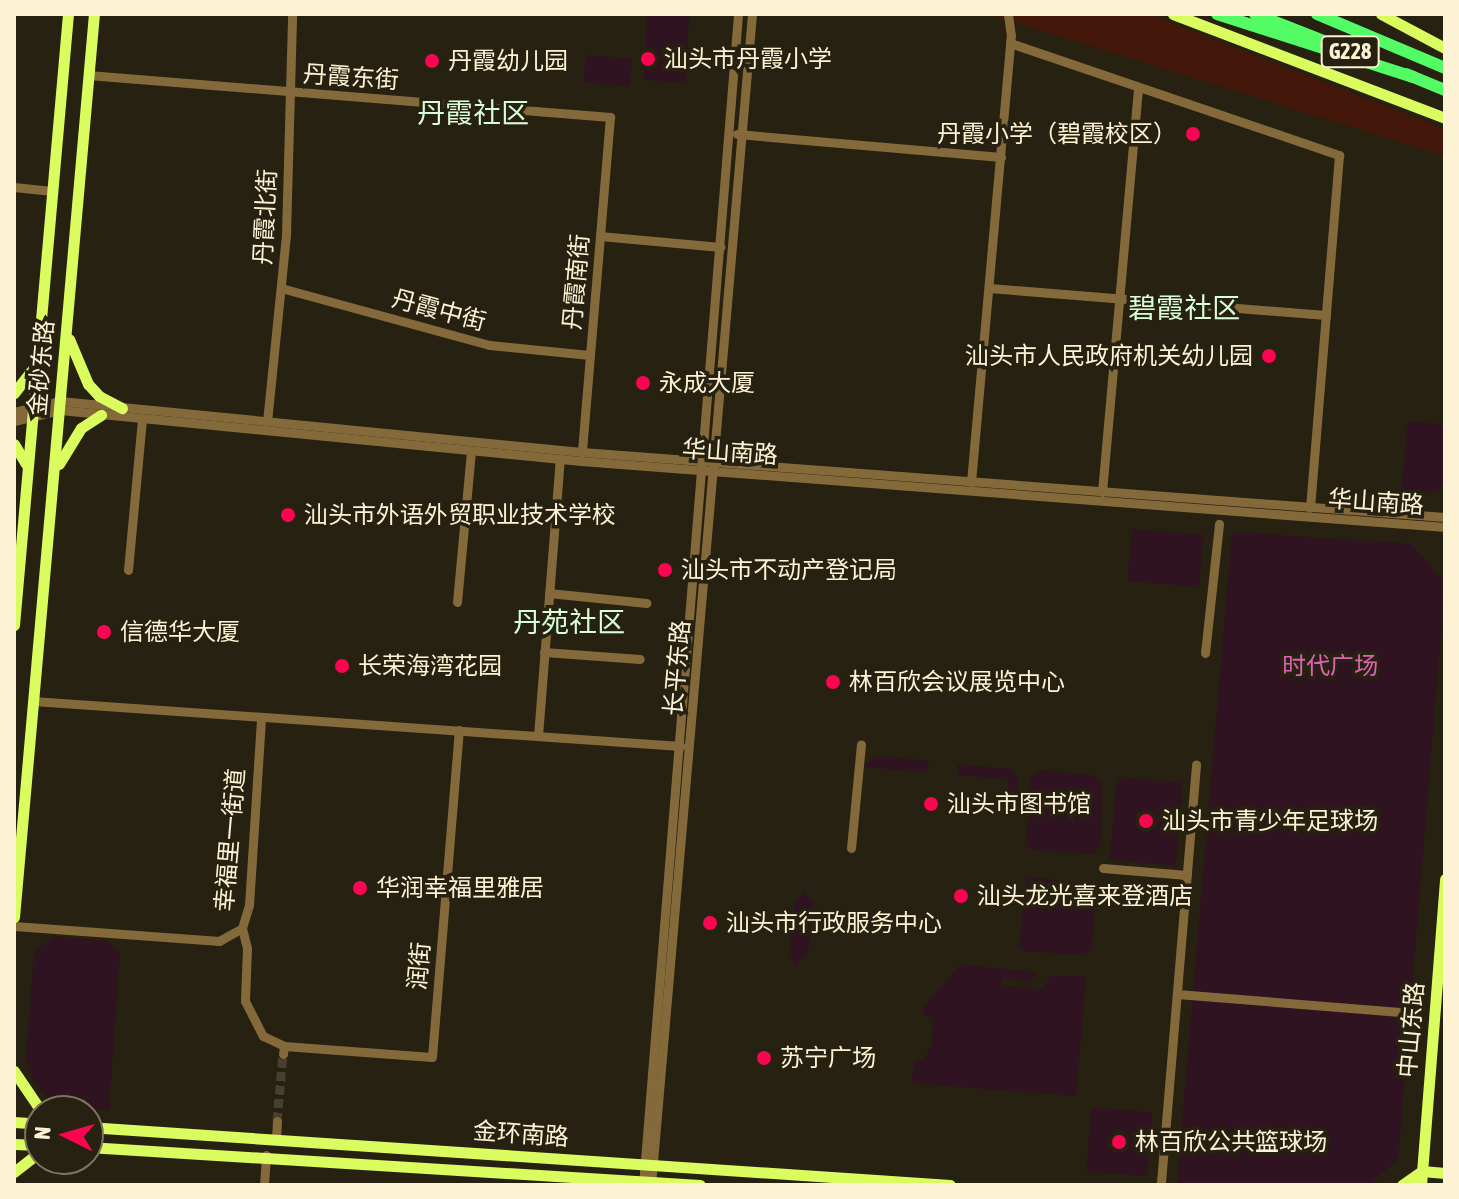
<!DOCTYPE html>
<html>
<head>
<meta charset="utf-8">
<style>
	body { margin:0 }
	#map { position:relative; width:1459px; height:1199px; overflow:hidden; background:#262110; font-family:"Asap Condensed","Noto Sans SC",sans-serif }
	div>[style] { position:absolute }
	.green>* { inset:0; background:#301320; transform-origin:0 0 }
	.water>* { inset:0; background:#43180b }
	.minor-tunnel>* { height:9px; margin-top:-4.5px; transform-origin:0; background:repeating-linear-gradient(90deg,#46402e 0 9px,transparent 0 13.5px) }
	.minor>* { height:9px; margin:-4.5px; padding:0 4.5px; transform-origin:4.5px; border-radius:4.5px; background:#84693b }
	.major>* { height:11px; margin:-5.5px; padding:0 5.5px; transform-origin:5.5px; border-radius:5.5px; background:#dbfc5e }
	.highway>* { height:12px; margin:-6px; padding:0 6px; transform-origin:6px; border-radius:6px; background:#53fc64 }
	.dots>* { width:22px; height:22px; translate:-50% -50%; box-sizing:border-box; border:4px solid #262110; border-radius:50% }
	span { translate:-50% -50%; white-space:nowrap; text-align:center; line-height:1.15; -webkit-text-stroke:7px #262110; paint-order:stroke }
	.shield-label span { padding:2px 6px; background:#262110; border:2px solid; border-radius:6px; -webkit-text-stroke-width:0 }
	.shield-label { font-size:22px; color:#fef2d5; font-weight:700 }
	.poi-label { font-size:24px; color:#fef2d5 }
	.left { translate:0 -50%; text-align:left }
	.right { translate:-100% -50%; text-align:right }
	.street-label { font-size:24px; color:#fef2d5 }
	.park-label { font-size:24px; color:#de62b4 }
	.quarter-label { font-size:28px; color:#d9fed7 }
	.frame { position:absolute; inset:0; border:16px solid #fef2d5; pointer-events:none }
	.north { position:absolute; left:24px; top:1095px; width:80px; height:80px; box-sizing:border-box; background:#262110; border:2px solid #7c755f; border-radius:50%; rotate:275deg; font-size:22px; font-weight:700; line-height:32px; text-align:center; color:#fef2d5 }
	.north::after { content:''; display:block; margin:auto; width:28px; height:36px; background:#fb0552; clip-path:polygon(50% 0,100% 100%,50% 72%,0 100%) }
</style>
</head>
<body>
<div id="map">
	<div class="green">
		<div style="left:647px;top:14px;width:42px;height:66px;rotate:3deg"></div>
		<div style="left:586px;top:55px;width:46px;height:27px;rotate:5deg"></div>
		<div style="clip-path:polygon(1408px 422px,1445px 424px,1445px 486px,1434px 492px,1401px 494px)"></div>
		<div style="left:1132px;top:529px;width:72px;height:52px;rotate:5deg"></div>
		<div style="clip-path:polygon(1232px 532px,1411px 544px,1445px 583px,1398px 1159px,1369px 1185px,1177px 1183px)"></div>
		<div style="clip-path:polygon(876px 756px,929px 761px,927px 772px,863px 767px)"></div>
		<div style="clip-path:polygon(958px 765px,1012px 769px,1018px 777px,1016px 800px,1007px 804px,1009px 779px,957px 775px)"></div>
		<div style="clip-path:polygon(1041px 770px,1094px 776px,1102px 783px,1101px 844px,1094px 854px,1032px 850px,1026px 844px,1030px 778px)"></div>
		<div style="left:1117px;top:777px;width:66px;height:83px;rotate:5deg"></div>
		<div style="clip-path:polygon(1027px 877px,1090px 884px,1096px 898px,1092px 945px,1087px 955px,1024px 951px,1019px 945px)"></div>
		<div style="clip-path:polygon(805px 891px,813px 904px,808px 953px,796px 966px,790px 953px,794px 903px)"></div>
		<div style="clip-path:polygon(56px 936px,107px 941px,120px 952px,109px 1110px,55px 1105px,35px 1084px,26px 1059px,34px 952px)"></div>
		<div style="clip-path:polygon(960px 965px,1036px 972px,1031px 981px,1002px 978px,1002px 986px,1042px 989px,1051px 976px,1086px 976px,1076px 1096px,912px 1083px,914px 1062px,925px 1058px,932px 1044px,933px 1017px,925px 1017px,923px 1009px)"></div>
		<div style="left:1091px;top:1108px;width:61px;height:64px;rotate:4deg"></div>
	</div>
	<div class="water">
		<div style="clip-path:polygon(987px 14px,1149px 14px,1445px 129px,1445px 156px)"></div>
	</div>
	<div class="minor-tunnel">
		<div style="left:277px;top:1121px;width:67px;rotate:-84.9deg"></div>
	</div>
	<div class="minor">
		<div style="left:1010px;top:43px;width:348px;rotate:18.8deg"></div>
		<div style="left:1339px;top:155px;width:354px;rotate:94.7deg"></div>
		<div style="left:88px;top:75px;width:524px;rotate:4.6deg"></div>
		<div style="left:610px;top:117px;width:336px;rotate:94.8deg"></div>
		<div style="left:737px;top:134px;width:265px;rotate:5deg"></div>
		<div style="left:14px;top:187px;width:38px;rotate:6deg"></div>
		<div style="left:600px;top:236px;width:121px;rotate:5.2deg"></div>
		<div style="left:281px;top:288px;width:216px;rotate:15.3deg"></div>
		<div style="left:489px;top:345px;width:101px;rotate:5.7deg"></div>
		<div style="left:989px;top:288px;width:338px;rotate:4.6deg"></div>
		<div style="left:14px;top:412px;width:47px;rotate:-13.4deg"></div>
		<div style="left:60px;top:401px;width:524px;rotate:5.58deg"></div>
		<div style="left:582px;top:452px;width:865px;rotate:4.31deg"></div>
		<div style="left:14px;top:421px;width:47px;rotate:-13.4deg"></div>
		<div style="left:60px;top:410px;width:523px;rotate:5.59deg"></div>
		<div style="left:581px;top:461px;width:867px;rotate:4.37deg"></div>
		<div style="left:267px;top:422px;width:189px;rotate:-84.2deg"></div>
		<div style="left:286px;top:234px;width:220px;rotate:-88.4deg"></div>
		<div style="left:971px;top:482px;width:448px;rotate:-84.9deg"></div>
		<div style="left:1011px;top:36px;width:22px;rotate:-98deg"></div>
		<div style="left:1102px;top:492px;width:407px;rotate:-84.9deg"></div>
		<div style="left:128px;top:570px;width:152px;rotate:-84.7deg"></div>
		<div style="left:549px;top:593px;width:98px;rotate:5.9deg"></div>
		<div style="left:457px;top:602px;width:152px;rotate:-84.7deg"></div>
		<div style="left:544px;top:652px;width:96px;rotate:4.2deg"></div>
		<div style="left:1205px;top:653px;width:130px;rotate:-83.8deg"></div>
		<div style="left:33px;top:701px;width:649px;rotate:3.98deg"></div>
		<div style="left:538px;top:736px;width:278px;rotate:-85.5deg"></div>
		<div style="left:851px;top:848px;width:104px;rotate:-84.5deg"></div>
		<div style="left:1103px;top:868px;width:84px;rotate:4.8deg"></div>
		<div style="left:14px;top:926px;width:206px;rotate:4.2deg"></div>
		<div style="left:219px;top:941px;width:26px;rotate:-29deg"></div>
		<div style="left:242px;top:928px;width:24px;rotate:-73deg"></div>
		<div style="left:249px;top:905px;width:188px;rotate:-86.3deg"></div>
		<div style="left:242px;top:928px;width:21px;rotate:76deg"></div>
		<div style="left:247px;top:948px;width:53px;rotate:92.2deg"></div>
		<div style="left:245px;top:1001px;width:39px;rotate:63deg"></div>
		<div style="left:263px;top:1036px;width:23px;rotate:25deg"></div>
		<div style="left:284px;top:1046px;width:8px;rotate:97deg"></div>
		<div style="left:1177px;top:994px;width:236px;rotate:4.6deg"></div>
		<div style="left:284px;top:1046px;width:148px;rotate:4.3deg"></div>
		<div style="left:432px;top:1057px;width:328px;rotate:-85.3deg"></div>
		<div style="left:276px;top:1140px;width:19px;rotate:-87deg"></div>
		<div style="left:1161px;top:1182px;width:419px;rotate:-85.2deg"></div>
		<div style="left:264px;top:1185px;width:30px;rotate:-86deg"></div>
		<div style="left:643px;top:1185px;width:1175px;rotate:-85.36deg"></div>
		<div style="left:651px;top:1185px;width:1175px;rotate:-85.07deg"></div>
	</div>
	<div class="major">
		<div style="left:1173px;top:14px;width:291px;rotate:20.9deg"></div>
		<div style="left:1381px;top:14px;width:72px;rotate:28deg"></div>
		<div style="left:69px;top:339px;width:49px;rotate:67.1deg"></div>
		<div style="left:88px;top:384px;width:16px;rotate:47deg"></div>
		<div style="left:99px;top:396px;width:26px;rotate:28deg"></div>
		<div style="left:14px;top:393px;width:37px;rotate:-52deg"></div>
		<div style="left:14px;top:444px;width:23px;rotate:59deg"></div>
		<div style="left:59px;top:464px;width:42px;rotate:-58.6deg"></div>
		<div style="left:81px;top:428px;width:24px;rotate:-33deg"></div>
		<div style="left:14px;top:625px;width:613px;rotate:-84.95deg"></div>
		<div style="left:14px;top:917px;width:907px;rotate:-84.94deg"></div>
		<div style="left:14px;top:1071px;width:48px;rotate:56deg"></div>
		<div style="left:14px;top:1122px;width:26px;rotate:4deg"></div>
		<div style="left:88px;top:1127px;width:864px;rotate:3.85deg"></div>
		<div style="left:14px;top:1144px;width:26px;rotate:2deg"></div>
		<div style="left:88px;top:1147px;width:613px;rotate:3.55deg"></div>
		<div style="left:14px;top:1172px;width:33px;rotate:-38deg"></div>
		<div style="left:1402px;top:1185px;width:24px;rotate:-35deg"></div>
		<div style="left:1422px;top:1171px;width:23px;rotate:5deg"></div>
		<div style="left:1421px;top:1185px;width:307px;rotate:-85.5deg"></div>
	</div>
	<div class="highway">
		<div style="left:1217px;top:14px;width:206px;rotate:17.8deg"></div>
		<div style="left:1255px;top:14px;width:76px;rotate:21.5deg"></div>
		<div style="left:1317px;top:14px;width:139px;rotate:22.9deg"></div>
		<div style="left:1406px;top:74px;width:42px;rotate:22.3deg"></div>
	</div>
	<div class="dots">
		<div style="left:648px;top:59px;background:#fb0552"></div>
		<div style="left:432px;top:61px;background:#fb0552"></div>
		<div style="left:1193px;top:134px;background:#fb0552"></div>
		<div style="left:1269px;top:356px;background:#fb0552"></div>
		<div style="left:643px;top:383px;background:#fb0552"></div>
		<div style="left:288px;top:515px;background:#fb0552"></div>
		<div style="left:665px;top:570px;background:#fb0552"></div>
		<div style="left:104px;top:632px;background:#fb0552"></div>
		<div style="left:342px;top:666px;background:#fb0552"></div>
		<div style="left:833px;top:682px;background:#fb0552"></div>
		<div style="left:931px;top:804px;background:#fb0552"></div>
		<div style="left:1146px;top:821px;background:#fb0552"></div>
		<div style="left:360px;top:888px;background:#fb0552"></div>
		<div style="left:961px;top:896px;background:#fb0552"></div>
		<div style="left:710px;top:923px;background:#fb0552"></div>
		<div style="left:764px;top:1058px;background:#fb0552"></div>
		<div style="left:1119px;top:1142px;background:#fb0552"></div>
	</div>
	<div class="shield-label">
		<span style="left:1350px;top:52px">G228</span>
	</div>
	<div class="poi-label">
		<span class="left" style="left:664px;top:59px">汕头市丹霞小学</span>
		<span class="left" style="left:448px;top:61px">丹霞幼儿园</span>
		<span class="right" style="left:1177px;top:134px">丹霞小学（碧霞校区）</span>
		<span class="right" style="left:1253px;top:356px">汕头市人民政府机关幼儿园</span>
		<span class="left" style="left:659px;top:383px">永成大厦</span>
		<span class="left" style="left:304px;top:515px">汕头市外语外贸职业技术学校</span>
		<span class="left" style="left:681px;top:570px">汕头市不动产登记局</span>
		<span class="left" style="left:120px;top:632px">信德华大厦</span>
		<span class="left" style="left:358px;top:666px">长荣海湾花园</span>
		<span class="left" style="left:849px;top:682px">林百欣会议展览中心</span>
		<span class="left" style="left:947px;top:804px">汕头市图书馆</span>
		<span class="left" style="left:1162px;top:821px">汕头市青少年足球场</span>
		<span class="left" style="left:376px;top:888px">华润幸福里雅居</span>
		<span class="left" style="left:977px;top:896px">汕头龙光喜来登酒店</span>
		<span class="left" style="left:726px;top:923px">汕头市行政服务中心</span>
		<span class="left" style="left:780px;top:1058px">苏宁广场</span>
		<span class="left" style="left:1135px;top:1142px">林百欣公共篮球场</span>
	</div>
	<div class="street-label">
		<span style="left:351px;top:77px;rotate:4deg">丹霞东街</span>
		<span style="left:265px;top:217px;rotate:-87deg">丹霞北街</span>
		<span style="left:576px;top:282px;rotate:-85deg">丹霞南街</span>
		<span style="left:439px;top:310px;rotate:15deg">丹霞中街</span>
		<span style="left:41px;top:368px;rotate:-85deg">金砂东路</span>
		<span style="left:730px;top:452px;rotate:4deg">华山南路</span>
		<span style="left:1376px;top:502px;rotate:4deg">华山南路</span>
		<span style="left:677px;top:668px;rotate:-85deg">长平东路</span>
		<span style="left:230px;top:840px;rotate:-85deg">幸福里一街道</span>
		<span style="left:419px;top:966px;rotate:-85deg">润街</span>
		<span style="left:1411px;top:1030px;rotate:-85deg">中山东路</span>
		<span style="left:521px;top:1134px;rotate:4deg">金环南路</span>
	</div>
	<div class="park-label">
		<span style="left:1330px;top:666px">时代广场</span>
	</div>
	<div class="quarter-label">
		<span style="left:473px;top:113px">丹霞社区</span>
		<span style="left:1184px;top:308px">碧霞社区</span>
		<span style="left:569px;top:622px">丹苑社区</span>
	</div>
	<div class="frame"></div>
	<div class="north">N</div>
</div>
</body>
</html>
